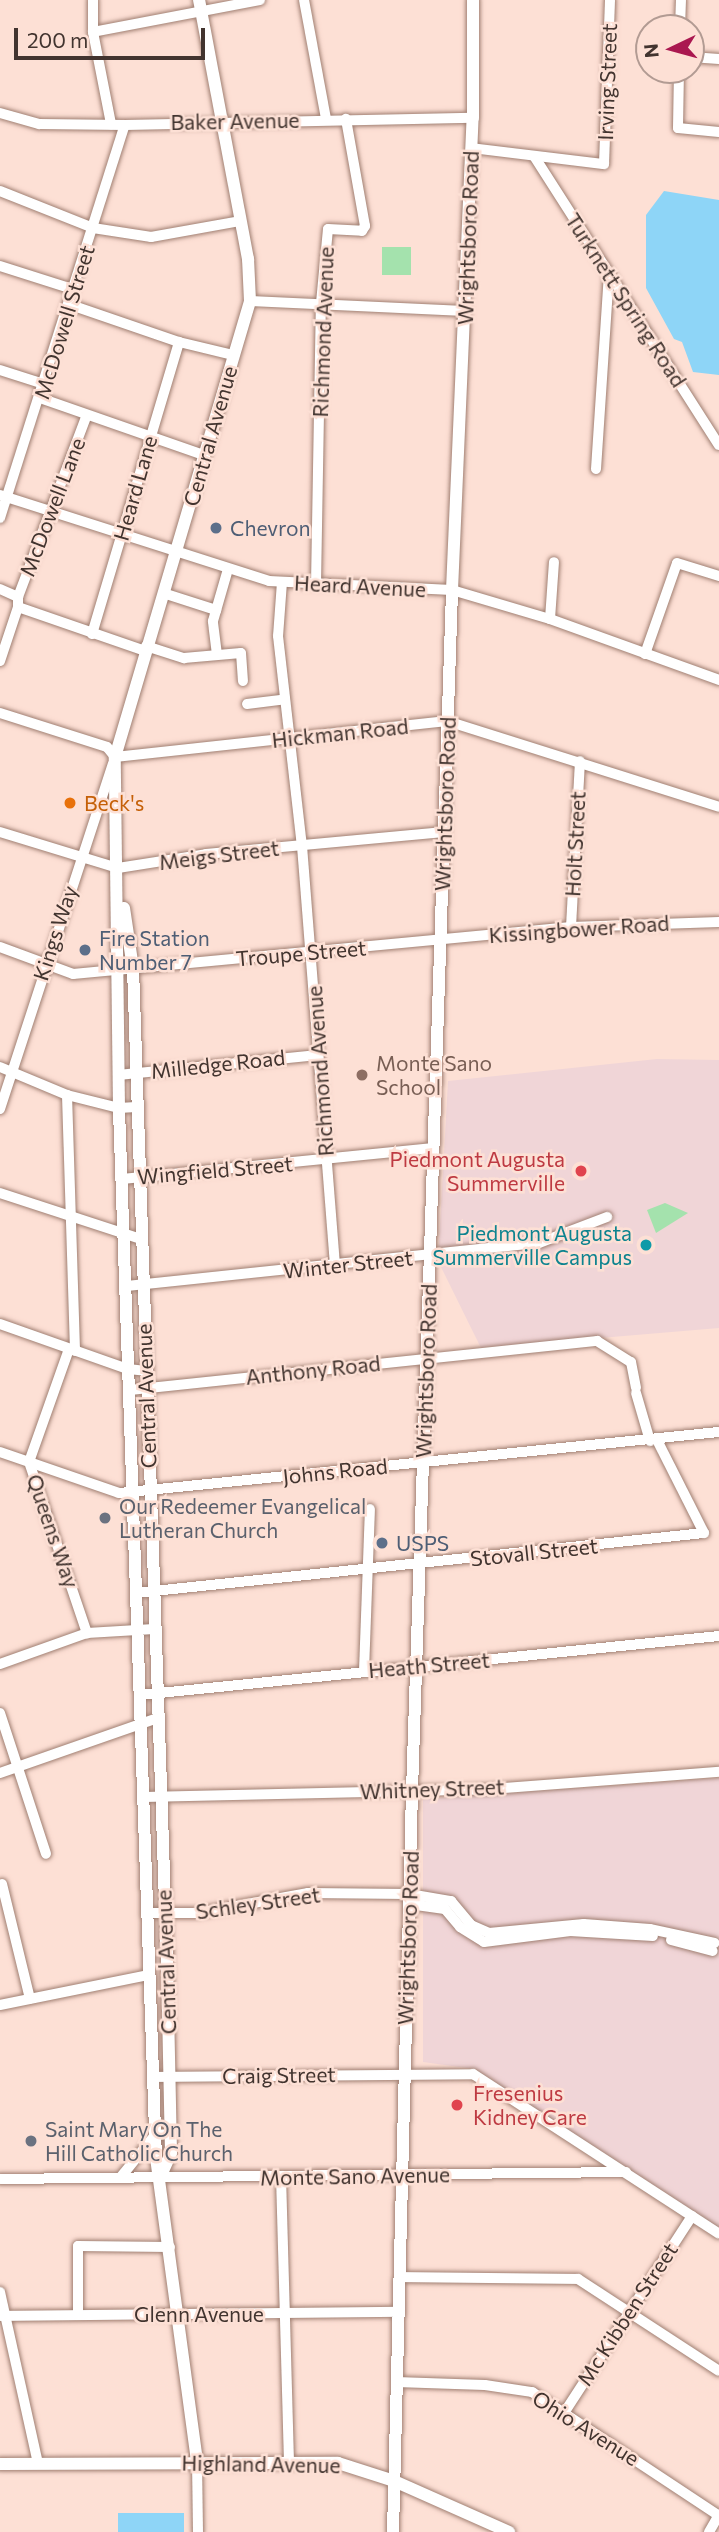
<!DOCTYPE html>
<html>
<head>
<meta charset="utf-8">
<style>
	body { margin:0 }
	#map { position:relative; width:719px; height:2532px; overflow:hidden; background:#fde0d5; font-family:Commissioner,sans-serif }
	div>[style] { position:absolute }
	.medical>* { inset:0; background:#f0d5d7 }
	.green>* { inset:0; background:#a4e2ad; transform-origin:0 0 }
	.water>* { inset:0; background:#8ed5f7; transform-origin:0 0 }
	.roads { filter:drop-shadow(0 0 2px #a07f72) drop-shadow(0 0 2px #a07f72) }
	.minor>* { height:10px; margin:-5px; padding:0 5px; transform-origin:5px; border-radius:5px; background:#fff }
	.major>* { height:12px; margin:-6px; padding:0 6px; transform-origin:6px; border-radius:6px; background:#fff }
	.dots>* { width:19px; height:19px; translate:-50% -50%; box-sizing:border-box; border:4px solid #fde0d5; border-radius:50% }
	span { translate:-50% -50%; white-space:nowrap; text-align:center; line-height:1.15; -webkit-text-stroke:5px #fde0d5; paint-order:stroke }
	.street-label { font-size:21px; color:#42342f }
	.service-label { font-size:21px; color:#4e5e75 }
	.left { translate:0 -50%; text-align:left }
	.food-label { font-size:21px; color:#c56008 }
	.education-label { font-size:21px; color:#785e54 }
	.health-label { font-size:21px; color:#be3a42 }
	.right { translate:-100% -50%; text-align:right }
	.culture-label { font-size:21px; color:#0d838f }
	.worship-label { font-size:21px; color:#5b616d }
	.north { position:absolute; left:635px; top:14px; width:70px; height:70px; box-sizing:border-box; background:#fde0d5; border:2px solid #b29b93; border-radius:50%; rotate:265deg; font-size:19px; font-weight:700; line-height:28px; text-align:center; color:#42342f }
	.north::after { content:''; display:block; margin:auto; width:24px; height:32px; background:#aa1850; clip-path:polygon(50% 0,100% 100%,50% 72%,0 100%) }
	.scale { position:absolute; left:14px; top:28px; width:191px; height:32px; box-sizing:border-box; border:4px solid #42342f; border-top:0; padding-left:9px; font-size:21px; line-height:24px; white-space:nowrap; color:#42342f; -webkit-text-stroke:5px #fde0d5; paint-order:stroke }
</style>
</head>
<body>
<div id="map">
	<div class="medical">
		<div style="clip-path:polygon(657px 1059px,719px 1060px,719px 1328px,481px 1348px,438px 1261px,448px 1081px)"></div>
		<div style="clip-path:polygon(719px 1778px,719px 2229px,474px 2069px,423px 2062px,423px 1799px)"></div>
	</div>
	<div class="green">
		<div style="left:382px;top:247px;width:29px;height:28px"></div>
		<div style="clip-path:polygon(665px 1203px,688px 1213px,656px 1233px,647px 1210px)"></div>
	</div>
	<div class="water">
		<div style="clip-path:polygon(664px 191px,719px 200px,719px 375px,693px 372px,682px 342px,674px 339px,646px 288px,646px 215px)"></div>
		<div style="left:184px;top:2513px;width:19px;height:66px;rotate:90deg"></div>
	</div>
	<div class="roads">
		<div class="minor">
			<div style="left:93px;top:0;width:32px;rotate:90deg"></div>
			<div style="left:93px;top:32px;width:94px;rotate:78.9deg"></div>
			<div style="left:304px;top:0;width:121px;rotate:79.5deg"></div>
			<div style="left:680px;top:28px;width:28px;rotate:-88deg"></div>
			<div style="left:93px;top:32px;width:170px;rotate:-10.8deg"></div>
			<div style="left:691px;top:57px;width:28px;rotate:4deg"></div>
			<div style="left:679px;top:70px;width:58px;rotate:91deg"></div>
			<div style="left:678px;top:128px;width:41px;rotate:5.6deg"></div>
			<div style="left:0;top:113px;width:41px;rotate:15.8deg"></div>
			<div style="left:39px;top:124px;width:86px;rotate:0.7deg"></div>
			<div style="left:125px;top:125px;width:348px;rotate:-1.2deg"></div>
			<div style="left:471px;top:148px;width:134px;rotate:6.9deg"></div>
			<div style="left:604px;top:164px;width:164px;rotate:-87.9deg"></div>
			<div style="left:534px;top:156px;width:343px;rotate:57.4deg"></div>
			<div style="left:0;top:191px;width:100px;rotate:21.7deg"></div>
			<div style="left:93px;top:228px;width:59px;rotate:8.8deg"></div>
			<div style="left:151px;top:237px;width:90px;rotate:-10.2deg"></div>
			<div style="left:0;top:266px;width:76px;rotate:17.7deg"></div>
			<div style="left:250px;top:301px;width:215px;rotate:2.7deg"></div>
			<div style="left:68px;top:304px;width:117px;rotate:18.9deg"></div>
			<div style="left:179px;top:342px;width:56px;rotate:13.5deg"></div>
			<div style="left:0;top:370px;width:46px;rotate:17.7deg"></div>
			<div style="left:40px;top:398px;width:174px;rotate:19.2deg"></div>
			<div style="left:596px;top:469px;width:195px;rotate:-86.2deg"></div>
			<div style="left:0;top:495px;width:282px;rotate:17.7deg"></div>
			<div style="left:269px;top:581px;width:183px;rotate:2.8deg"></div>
			<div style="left:452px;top:590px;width:102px;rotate:16.5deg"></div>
			<div style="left:550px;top:619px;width:180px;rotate:19.8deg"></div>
			<div style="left:0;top:518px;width:412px;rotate:-72.4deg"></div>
			<div style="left:282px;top:582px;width:54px;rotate:94.2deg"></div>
			<div style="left:278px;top:636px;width:211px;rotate:83.5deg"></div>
			<div style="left:302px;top:846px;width:421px;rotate:85.5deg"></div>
			<div style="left:316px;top:584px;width:281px;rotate:-89deg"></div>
			<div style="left:321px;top:303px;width:74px;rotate:-84.6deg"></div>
			<div style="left:328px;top:229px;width:34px;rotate:3deg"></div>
			<div style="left:362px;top:231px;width:6px;rotate:-59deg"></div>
			<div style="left:365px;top:226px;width:109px;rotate:-100.1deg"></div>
			<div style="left:0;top:589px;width:20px;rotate:24deg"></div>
			<div style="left:18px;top:597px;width:10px;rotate:90deg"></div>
			<div style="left:18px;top:607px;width:57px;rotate:108.4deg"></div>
			<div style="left:163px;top:593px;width:56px;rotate:17.8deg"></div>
			<div style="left:18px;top:597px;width:192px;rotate:-69.3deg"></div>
			<div style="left:18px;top:607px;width:134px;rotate:19.1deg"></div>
			<div style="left:550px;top:619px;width:57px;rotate:-86deg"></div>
			<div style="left:92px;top:634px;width:305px;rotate:-73.4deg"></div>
			<div style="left:146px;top:646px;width:40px;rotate:18deg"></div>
			<div style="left:184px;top:658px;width:57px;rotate:-5deg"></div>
			<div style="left:241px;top:653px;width:28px;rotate:86deg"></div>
			<div style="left:645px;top:654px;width:96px;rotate:-70.6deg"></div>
			<div style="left:677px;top:563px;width:44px;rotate:17.2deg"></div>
			<div style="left:217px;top:655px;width:34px;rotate:-97deg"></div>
			<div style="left:213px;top:621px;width:54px;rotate:-73.9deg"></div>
			<div style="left:247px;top:704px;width:38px;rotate:-7deg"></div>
			<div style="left:0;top:713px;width:112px;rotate:17.6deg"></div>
			<div style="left:107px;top:747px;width:13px;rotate:51deg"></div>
			<div style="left:115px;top:757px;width:334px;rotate:-6.2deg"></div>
			<div style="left:447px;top:721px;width:285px;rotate:17.5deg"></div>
			<div style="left:0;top:832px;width:123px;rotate:17deg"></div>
			<div style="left:118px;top:868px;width:89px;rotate:-9deg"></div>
			<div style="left:206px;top:854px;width:239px;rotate:-5.3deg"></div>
			<div style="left:571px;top:927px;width:166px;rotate:-86.9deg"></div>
			<div style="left:0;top:947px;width:78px;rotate:20.3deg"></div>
			<div style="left:73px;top:974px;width:500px;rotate:-5.39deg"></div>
			<div style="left:571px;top:927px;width:148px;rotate:-1.9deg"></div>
			<div style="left:0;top:1067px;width:73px;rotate:22.7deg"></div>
			<div style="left:67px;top:1095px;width:54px;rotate:14deg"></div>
			<div style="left:119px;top:1108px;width:17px;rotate:-3deg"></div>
			<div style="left:118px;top:1075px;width:201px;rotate:-5.7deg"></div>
			<div style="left:67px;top:1095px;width:256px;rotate:88.2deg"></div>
			<div style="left:0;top:1109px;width:363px;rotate:-71.9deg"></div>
			<div style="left:122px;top:1179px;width:313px;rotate:-5.7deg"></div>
			<div style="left:0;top:1193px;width:148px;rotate:18.1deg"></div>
			<div style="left:127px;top:1286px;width:414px;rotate:-6deg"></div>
			<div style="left:539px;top:1243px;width:73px;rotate:-20.9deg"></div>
			<div style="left:0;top:1324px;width:136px;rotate:19.4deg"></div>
			<div style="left:128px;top:1369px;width:18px;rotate:6deg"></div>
			<div style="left:69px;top:1349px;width:120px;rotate:109.5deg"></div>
			<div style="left:29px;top:1462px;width:181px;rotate:71.3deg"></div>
			<div style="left:130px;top:1390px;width:470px;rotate:-6deg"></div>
			<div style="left:597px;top:1341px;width:40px;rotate:32deg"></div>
			<div style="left:631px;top:1362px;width:26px;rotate:79deg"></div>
			<div style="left:636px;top:1393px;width:50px;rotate:73.7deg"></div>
			<div style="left:0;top:1452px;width:126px;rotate:19deg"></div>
			<div style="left:119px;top:1493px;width:603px;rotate:-5.81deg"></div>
			<div style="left:135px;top:1593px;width:572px;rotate:-6.02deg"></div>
			<div style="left:704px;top:1533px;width:104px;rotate:-116.8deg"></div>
			<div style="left:0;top:1664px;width:92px;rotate:-19.6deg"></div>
			<div style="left:87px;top:1633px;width:67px;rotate:-3.4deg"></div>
			<div style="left:364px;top:1671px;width:162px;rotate:-87.9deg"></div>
			<div style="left:140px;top:1695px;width:582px;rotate:-5.82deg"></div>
			<div style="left:0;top:1713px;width:148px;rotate:71.9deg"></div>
			<div style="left:0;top:1773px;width:167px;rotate:-19.2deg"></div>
			<div style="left:144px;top:1797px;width:347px;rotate:-1.3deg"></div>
			<div style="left:491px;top:1789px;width:229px;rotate:-4.3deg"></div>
			<div style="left:2px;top:1884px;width:118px;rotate:76.3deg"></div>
			<div style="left:409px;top:1904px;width:36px;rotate:8deg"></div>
			<div style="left:445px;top:1909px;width:23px;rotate:50deg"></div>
			<div style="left:460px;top:1927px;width:28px;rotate:32deg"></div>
			<div style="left:484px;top:1942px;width:87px;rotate:-7.3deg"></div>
			<div style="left:570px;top:1931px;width:83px;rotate:3.4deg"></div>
			<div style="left:148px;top:1913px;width:50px"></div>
			<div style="left:198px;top:1913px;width:112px;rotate:-10.3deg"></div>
			<div style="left:308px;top:1893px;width:101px;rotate:0.6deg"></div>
			<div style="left:409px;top:1894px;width:43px;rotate:9.5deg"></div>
			<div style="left:451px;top:1901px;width:31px;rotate:50deg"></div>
			<div style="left:471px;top:1925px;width:20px;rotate:24deg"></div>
			<div style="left:489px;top:1933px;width:95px;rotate:-5.4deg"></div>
			<div style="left:584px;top:1924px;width:66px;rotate:4.3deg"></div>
			<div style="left:650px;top:1929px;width:66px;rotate:12.2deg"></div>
			<div style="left:671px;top:1940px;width:43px;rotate:14.7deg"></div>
			<div style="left:0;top:2005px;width:152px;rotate:-11.4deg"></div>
			<div style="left:153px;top:2077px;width:320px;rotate:-0.5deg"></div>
			<div style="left:473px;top:2074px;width:293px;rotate:33deg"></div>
			<div style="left:281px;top:2176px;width:285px;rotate:88.4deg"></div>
			<div style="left:120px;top:2178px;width:55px;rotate:-50.9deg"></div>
			<div style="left:155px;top:2135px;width:16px;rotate:-4deg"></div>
			<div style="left:0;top:2179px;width:626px;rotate:-0.64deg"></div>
			<div style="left:399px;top:2277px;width:179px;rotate:0.6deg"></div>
			<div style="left:578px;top:2279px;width:168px;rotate:33.1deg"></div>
			<div style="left:0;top:2292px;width:176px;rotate:77.5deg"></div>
			<div style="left:78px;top:2314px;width:68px;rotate:-90deg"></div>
			<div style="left:78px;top:2246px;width:92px;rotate:0.6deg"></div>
			<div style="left:0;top:2316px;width:398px;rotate:-0.6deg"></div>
			<div style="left:396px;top:2382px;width:89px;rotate:1.9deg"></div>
			<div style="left:485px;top:2385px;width:48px;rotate:8.5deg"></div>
			<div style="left:532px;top:2392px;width:224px;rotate:33.5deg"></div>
			<div style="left:564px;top:2413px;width:235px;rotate:-57deg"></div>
			<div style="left:197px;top:2461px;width:71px;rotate:89.2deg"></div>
			<div style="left:709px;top:2532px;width:20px;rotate:-60deg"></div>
		</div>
		<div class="major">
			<div style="left:124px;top:908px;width:61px;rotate:81.5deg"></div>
			<div style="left:133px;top:968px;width:994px;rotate:88.04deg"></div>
			<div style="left:167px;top:1961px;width:192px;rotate:88.8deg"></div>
			<div style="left:171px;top:2153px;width:27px;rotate:114deg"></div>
			<div style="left:197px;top:2461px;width:305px;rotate:-97.7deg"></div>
			<div style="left:156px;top:2159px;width:1052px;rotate:-92.02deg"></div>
			<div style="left:119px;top:1108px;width:351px;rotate:-90.7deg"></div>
			<div style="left:115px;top:757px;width:476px;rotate:-73.5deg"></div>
			<div style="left:250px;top:301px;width:42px;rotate:-92.7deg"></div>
			<div style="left:248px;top:259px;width:264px;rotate:-100.7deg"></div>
			<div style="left:0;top:2464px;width:338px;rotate:-0.2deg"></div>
			<div style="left:338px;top:2463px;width:59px;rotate:17.8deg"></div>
			<div style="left:394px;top:2481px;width:126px;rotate:23.9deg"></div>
			<div style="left:393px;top:2532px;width:741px;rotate:-88.53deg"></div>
			<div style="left:412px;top:1791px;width:1202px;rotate:-88.09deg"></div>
			<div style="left:452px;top:590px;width:472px;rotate:-87.5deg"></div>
			<div style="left:473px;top:118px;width:118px;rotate:-90deg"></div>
		</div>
	</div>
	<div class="dots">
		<div style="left:216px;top:528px;background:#5c6f8a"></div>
		<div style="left:70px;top:803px;background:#e8710a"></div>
		<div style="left:85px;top:950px;background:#5c6f8a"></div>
		<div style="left:362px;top:1075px;background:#8d6e63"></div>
		<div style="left:581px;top:1171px;background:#e0444e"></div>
		<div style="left:646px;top:1245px;background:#0f9aa8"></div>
		<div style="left:105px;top:1518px;background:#6b7280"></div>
		<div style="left:382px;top:1543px;background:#5c6f8a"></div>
		<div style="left:457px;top:2105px;background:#e0444e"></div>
		<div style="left:31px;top:2141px;background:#6b7280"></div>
	</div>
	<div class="street-label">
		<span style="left:607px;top:82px;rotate:-88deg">Irving Street</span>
		<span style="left:235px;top:121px;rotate:-1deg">Baker Avenue</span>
		<span style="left:468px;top:238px;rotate:-88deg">Wrightsboro Road</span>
		<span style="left:626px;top:300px;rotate:57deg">Turknett Spring Road</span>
		<span style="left:64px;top:322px;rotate:-73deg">McDowell Street</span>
		<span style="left:323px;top:332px;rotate:-88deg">Richmond Avenue</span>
		<span style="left:210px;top:436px;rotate:-74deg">Central Avenue</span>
		<span style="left:135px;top:488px;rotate:-74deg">Heard Lane</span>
		<span style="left:52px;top:507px;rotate:-69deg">McDowell Lane</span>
		<span style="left:360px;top:586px;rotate:3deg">Heard Avenue</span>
		<span style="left:340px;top:733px;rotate:-6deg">Hickman Road</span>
		<span style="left:445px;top:804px;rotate:-88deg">Wrightsboro Road</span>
		<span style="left:575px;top:844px;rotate:-87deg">Holt Street</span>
		<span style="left:219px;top:855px;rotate:-7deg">Meigs Street</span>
		<span style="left:579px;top:929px;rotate:-4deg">Kissingbower Road</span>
		<span style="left:55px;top:933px;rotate:-72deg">Kings Way</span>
		<span style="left:301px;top:953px;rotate:-5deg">Troupe Street</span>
		<span style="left:218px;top:1064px;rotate:-6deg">Milledge Road</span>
		<span style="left:320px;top:1071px;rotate:-94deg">Richmond Avenue</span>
		<span style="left:215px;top:1170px;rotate:-5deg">Wingfield Street</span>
		<span style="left:348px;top:1264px;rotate:-6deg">Winter Street</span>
		<span style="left:313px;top:1370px;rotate:-6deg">Anthony Road</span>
		<span style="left:426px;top:1371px;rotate:-88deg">Wrightsboro Road</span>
		<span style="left:146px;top:1396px;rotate:-92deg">Central Avenue</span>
		<span style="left:335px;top:1471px;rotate:-6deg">Johns Road</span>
		<span style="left:53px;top:1531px;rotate:71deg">Queens Way</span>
		<span style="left:534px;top:1552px;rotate:-6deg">Stovall Street</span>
		<span style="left:429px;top:1665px;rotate:-5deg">Heath Street</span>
		<span style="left:432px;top:1789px;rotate:-2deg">Whitney Street</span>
		<span style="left:258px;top:1903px;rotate:-8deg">Schley Street</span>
		<span style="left:408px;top:1938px;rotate:-88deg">Wrightsboro Road</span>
		<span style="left:166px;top:1962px;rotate:-92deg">Central Avenue</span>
		<span style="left:279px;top:2075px;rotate:-1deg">Craig Street</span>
		<span style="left:355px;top:2176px;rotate:-1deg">Monte Sano Avenue</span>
		<span style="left:199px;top:2314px">Glenn Avenue</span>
		<span style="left:627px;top:2314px;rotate:-57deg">Mc Kibben Street</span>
		<span style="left:586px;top:2428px;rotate:32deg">Ohio Avenue</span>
		<span style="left:261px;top:2464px;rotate:1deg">Highland Avenue</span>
	</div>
	<div class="service-label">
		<span class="left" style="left:230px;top:528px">Chevron</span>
		<span class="left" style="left:99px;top:950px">Fire Station<br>Number 7</span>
		<span class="left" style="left:396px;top:1543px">USPS</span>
	</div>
	<div class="food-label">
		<span class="left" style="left:84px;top:803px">Beck's</span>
	</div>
	<div class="education-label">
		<span class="left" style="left:376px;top:1075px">Monte Sano<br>School</span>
	</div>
	<div class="health-label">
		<span class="right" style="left:565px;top:1171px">Piedmont Augusta<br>Summerville</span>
		<span class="left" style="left:473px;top:2105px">Fresenius<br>Kidney Care</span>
	</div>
	<div class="culture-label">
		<span class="right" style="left:632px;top:1245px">Piedmont Augusta<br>Summerville Campus</span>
	</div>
	<div class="worship-label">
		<span class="left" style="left:119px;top:1518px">Our Redeemer Evangelical<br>Lutheran Church</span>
		<span class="left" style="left:45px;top:2141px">Saint Mary On The<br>Hill Catholic Church</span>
	</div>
	<div class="north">N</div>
	<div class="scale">200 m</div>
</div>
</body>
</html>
